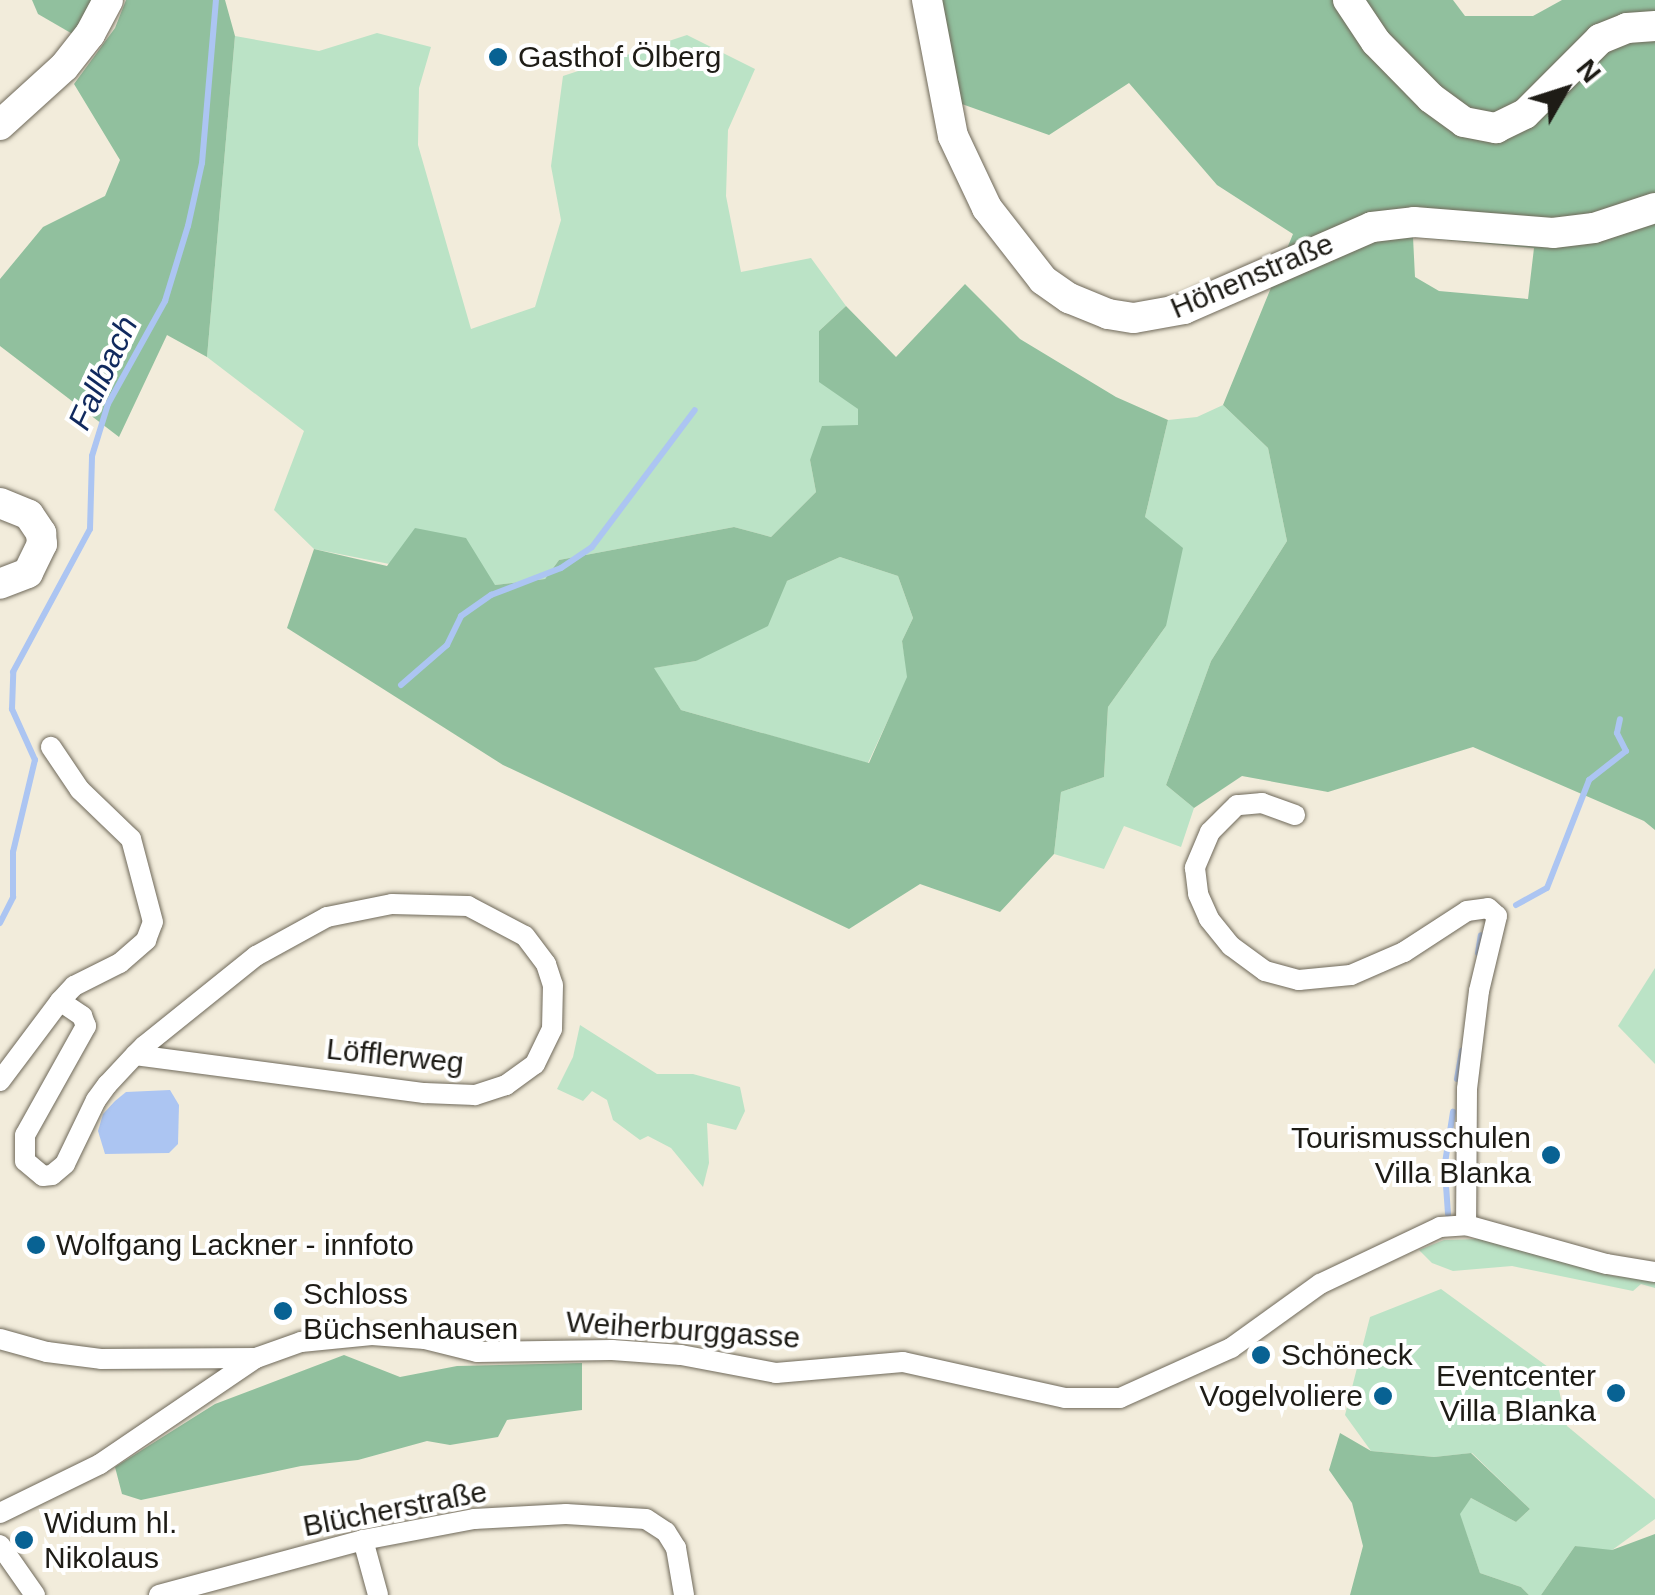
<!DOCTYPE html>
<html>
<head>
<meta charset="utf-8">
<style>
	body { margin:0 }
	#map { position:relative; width:1655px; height:1595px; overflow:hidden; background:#f2ecdb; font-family:Arial,sans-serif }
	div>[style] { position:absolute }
	.green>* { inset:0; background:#bbe3c6 }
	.forest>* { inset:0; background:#91c09e }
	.water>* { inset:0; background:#acc5f2 }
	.stream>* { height:6px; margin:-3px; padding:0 3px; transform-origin:3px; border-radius:3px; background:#acc5f2 }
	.roads { filter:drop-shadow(0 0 2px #6f695a) drop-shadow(0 0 2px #6f695a) }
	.street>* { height:20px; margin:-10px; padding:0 10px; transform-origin:10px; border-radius:10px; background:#fff }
	.secondary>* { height:30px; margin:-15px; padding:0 15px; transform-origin:15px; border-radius:15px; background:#fff }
	.dots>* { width:28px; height:28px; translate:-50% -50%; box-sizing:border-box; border:5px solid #fff; border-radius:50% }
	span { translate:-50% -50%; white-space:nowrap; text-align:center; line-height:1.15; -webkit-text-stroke:8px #fff; paint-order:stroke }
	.poi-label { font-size:30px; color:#1e1c16 }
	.left { translate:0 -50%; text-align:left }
	.right { translate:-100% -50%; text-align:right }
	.street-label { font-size:30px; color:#1e1c16 }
	.water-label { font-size:32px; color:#10295e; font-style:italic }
	.north { position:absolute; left:1515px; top:40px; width:100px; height:100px; -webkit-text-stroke:8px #fff; paint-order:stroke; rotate:51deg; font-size:28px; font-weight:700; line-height:40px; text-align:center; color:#1e1c16 }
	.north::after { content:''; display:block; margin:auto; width:35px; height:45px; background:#1e1c16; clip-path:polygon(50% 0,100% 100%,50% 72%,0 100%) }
</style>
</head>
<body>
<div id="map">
	<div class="green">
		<div style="clip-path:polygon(377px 33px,431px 47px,419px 88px,418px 145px,471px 329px,535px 307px,561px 220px,551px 166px,563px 76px,687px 35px,755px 69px,728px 130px,726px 196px,741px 272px,811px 258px,846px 306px,819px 331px,858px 409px,858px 426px,810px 460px,816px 492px,771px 537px,734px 527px,559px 560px,545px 579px,495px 585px,314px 549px,274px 510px,304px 431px,207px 357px,235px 36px,319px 51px)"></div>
		<div style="clip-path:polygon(1223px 405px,1268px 448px,1287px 541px,1211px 661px,1166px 785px,1194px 808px,1181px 847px,1124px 826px,1104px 869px,1054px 854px,1061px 792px,1104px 777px,1108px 707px,1166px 626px,1145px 517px,1168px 420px,1197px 417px)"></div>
		<div style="clip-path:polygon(840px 557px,898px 576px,913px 618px,902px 641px,908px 677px,868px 763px,681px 710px,653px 668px,696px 661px,787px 581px)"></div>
		<div style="clip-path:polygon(1655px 968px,1655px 1064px,1618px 1026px)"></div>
		<div style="clip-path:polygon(580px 1025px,657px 1074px,693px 1074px,740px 1087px,745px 1111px,736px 1130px,707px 1123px,709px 1163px,703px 1187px,671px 1148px,648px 1136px,640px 1140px,613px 1120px,607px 1100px,592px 1091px,583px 1101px,557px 1089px,573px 1057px)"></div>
		<div style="clip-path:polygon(1479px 1239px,1613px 1276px,1655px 1279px,1655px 1288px,1641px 1284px,1633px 1291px,1512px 1266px,1453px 1271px,1432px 1263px,1419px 1250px,1444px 1240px)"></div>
		<div style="clip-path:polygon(1441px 1289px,1555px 1372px,1567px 1426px,1655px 1499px,1655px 1519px,1608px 1553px,1575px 1546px,1541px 1595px,1529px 1595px,1521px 1587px,1480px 1573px,1459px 1513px,1471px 1498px,1516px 1522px,1530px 1509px,1472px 1453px,1434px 1457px,1371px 1451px,1345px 1415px,1370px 1317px)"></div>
	</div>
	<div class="forest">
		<div style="clip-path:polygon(32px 0,92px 0,76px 36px,38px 14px)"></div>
		<div style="clip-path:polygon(126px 0,225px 0,235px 36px,207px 357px,167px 335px,119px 437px,0 346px,0 279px,43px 227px,105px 196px,120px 160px,74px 84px,115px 28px)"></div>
		<div style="clip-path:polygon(evenodd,941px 0,1453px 0,1465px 16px,1533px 16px,1562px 0,1655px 0,1655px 830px,1644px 821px,1473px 747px,1328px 792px,1242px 776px,1194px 808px,1166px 785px,1211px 661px,1287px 541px,1268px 448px,1223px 405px,1293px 234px,1217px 185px,1129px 83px,1049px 135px,959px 103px,941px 0,1413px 237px,1534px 248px,1528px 299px,1439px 291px,1415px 277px,1413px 237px)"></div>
		<div style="clip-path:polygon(evenodd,965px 284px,1020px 339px,1116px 397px,1168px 420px,1145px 517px,1183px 548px,1166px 626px,1108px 707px,1104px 777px,1061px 792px,1054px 854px,1000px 912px,920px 884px,849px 929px,503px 765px,287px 628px,314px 549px,387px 566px,415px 528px,466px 538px,495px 585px,545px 579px,559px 560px,734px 527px,771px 537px,816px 492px,810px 460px,822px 426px,858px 425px,858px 409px,819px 382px,819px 331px,846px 306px,896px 357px,965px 284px,840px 557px,898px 576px,913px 618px,902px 641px,907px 677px,869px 763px,681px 710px,654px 668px,696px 661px,768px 626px,787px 581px,840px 557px)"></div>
		<div style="clip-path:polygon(344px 1355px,400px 1377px,457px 1366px,582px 1363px,582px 1410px,507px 1420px,498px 1437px,450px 1445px,427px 1441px,358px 1460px,301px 1466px,141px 1500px,122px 1494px,115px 1467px,215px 1404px)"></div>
		<div style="clip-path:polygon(1340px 1433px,1371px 1451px,1434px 1457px,1471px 1453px,1530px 1509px,1516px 1522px,1471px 1498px,1460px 1514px,1480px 1573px,1521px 1587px,1529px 1595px,1350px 1595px,1363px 1546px,1352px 1503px,1329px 1470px)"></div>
		<div style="clip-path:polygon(1655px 1534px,1655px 1595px,1541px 1595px,1575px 1546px,1612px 1550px)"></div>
	</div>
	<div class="water">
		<div style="clip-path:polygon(170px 1090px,179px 1105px,178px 1144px,169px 1153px,105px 1154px,98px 1131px,103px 1114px,115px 1101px,126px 1092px)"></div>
	</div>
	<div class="stream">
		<div style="left:401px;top:685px;width:61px;rotate:-41deg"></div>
		<div style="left:447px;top:645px;width:32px;rotate:-64deg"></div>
		<div style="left:461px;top:616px;width:37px;rotate:-35deg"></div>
		<div style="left:491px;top:595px;width:75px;rotate:-21.1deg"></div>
		<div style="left:561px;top:568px;width:37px;rotate:-34deg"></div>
		<div style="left:592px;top:547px;width:171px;rotate:-53.1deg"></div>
		<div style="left:1516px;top:905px;width:35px;rotate:-29deg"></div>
		<div style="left:1547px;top:888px;width:116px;rotate:-68.7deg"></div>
		<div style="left:1589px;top:780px;width:47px;rotate:-38.1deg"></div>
		<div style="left:1626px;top:751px;width:20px;rotate:-117deg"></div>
		<div style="left:1617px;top:733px;width:14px;rotate:-78deg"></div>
		<div style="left:0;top:923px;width:29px;rotate:-63deg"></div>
		<div style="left:13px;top:897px;width:45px;rotate:-90deg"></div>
		<div style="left:13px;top:852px;width:95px;rotate:-76.6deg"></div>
		<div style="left:35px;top:760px;width:56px;rotate:-114.3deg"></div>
		<div style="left:12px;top:709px;width:37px;rotate:-88deg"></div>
		<div style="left:13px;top:672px;width:162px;rotate:-61.7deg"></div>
		<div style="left:90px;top:529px;width:73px;rotate:-88.4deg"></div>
		<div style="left:92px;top:456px;width:54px;rotate:-72.9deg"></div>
		<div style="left:108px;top:404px;width:118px;rotate:-61deg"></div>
		<div style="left:165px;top:301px;width:78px;rotate:-73deg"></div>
		<div style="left:188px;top:226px;width:65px;rotate:-77.5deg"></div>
		<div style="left:202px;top:163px;width:164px;rotate:-85.1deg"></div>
		<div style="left:1478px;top:953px;width:18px;rotate:-81deg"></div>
		<div style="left:1457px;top:1079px;width:29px;rotate:-80deg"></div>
		<div style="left:1445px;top:1163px;width:52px;rotate:-81.1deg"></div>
		<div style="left:1445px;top:1171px;width:43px;rotate:86deg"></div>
	</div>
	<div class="roads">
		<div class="street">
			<div style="left:1295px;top:815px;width:35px;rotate:-160deg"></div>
			<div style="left:1262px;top:803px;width:25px;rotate:175deg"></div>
			<div style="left:1237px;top:805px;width:38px;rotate:135deg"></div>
			<div style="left:1210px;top:832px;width:39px;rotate:113deg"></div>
			<div style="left:1195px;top:868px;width:26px;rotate:83deg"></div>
			<div style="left:1198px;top:894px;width:27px;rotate:66deg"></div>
			<div style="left:1209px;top:919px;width:35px;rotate:51deg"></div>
			<div style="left:1231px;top:946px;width:42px;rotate:36.3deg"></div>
			<div style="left:1265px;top:971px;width:35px;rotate:15deg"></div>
			<div style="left:1299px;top:980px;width:52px;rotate:-5.5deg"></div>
			<div style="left:1351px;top:975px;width:58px;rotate:-23.5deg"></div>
			<div style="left:1404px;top:952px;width:75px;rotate:-33.1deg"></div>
			<div style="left:1467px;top:911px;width:21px;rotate:-8deg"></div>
			<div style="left:1488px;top:908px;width:12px;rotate:42deg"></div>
			<div style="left:1497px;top:916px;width:77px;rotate:103.5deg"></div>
			<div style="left:1479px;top:991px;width:99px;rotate:97deg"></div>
			<div style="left:1467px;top:1089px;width:136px;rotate:90.4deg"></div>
			<div style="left:60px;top:1001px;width:27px;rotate:34deg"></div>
			<div style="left:82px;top:1016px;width:11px;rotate:68deg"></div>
			<div style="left:86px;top:1026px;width:125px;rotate:119.2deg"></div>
			<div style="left:25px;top:1135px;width:26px;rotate:90deg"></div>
			<div style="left:25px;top:1161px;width:23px;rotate:40deg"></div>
			<div style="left:43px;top:1176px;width:9px;rotate:-6deg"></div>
			<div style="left:52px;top:1175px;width:17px;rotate:-40deg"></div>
			<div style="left:65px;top:1164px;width:71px;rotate:-64.2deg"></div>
			<div style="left:96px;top:1100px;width:19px;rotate:-54deg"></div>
			<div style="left:107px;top:1085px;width:41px;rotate:-47deg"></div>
			<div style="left:135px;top:1055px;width:13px;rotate:-45deg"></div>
			<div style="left:144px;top:1046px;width:144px;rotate:-38.8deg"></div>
			<div style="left:256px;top:956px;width:81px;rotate:-28.8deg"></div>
			<div style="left:327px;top:917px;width:66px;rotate:-11.3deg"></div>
			<div style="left:392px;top:904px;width:76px;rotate:1.5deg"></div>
			<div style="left:468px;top:906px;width:64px;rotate:27.8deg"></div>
			<div style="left:525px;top:936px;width:35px;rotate:53deg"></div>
			<div style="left:546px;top:964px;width:22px;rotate:72deg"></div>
			<div style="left:553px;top:985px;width:44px;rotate:91.3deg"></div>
			<div style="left:552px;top:1029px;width:39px;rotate:116deg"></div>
			<div style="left:535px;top:1064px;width:36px;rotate:144deg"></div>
			<div style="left:506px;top:1085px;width:33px;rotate:162deg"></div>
			<div style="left:475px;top:1095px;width:51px;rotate:-177.8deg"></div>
			<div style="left:424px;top:1093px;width:291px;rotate:-172.5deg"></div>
			<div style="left:0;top:1081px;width:100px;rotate:-53.1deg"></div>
			<div style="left:60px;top:1001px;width:21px;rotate:-47deg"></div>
			<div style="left:74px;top:986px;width:51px;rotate:-26.6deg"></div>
			<div style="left:120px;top:963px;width:35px;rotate:-41deg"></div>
			<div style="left:146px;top:940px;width:19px;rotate:-69deg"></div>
			<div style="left:153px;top:922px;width:86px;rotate:-104.8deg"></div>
			<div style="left:131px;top:839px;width:71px;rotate:-136.1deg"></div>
			<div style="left:80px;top:790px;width:52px;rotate:-124deg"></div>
			<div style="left:0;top:1339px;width:49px;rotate:15.5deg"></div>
			<div style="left:47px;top:1352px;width:54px;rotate:7.4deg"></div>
			<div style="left:101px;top:1359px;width:155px;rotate:-0.4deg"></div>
			<div style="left:0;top:1513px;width:111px;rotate:-26.1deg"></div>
			<div style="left:100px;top:1464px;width:189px;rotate:-34.2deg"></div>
			<div style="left:256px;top:1358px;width:48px;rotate:-19.6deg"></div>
			<div style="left:301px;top:1342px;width:71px;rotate:-5.6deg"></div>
			<div style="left:372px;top:1335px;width:53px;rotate:4.3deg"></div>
			<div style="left:425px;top:1339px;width:54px;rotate:14deg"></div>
			<div style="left:477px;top:1352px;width:135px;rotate:-0.8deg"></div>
			<div style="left:612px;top:1350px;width:69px;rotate:4.1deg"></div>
			<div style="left:681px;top:1355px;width:97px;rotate:10.7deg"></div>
			<div style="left:776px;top:1373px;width:127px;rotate:-5deg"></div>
			<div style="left:903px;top:1362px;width:166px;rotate:12.5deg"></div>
			<div style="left:1065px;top:1398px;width:55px"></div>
			<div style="left:1120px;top:1398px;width:122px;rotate:-24.2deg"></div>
			<div style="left:1231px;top:1348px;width:110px;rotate:-35.7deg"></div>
			<div style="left:1320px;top:1284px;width:133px;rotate:-25.4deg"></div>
			<div style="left:1440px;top:1227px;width:26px;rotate:-4deg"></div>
			<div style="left:1466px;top:1225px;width:146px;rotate:15.5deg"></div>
			<div style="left:1607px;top:1264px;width:49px;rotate:9.5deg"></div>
			<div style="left:363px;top:1540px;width:57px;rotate:74.7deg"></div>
			<div style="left:0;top:1545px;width:61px;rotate:55deg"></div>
			<div style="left:159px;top:1595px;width:211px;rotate:-15.1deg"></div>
			<div style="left:363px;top:1540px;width:113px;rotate:-10.7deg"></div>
			<div style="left:474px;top:1519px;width:92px;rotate:-3.1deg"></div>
			<div style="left:566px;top:1514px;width:80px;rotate:3.6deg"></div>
			<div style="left:646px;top:1519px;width:24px;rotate:33deg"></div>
			<div style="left:666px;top:1532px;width:19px;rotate:58deg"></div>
			<div style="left:676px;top:1548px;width:48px;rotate:80.3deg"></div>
		</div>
		<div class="secondary">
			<div style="left:927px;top:0;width:138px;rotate:79.2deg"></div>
			<div style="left:953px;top:136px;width:80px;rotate:64.7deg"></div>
			<div style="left:987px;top:208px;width:91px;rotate:52.1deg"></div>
			<div style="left:1043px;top:280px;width:32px;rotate:35deg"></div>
			<div style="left:1069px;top:298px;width:42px;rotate:22.3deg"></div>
			<div style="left:1108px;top:314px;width:26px;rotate:9deg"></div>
			<div style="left:1134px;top:318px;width:51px;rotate:-10.2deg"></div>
			<div style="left:1184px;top:309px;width:205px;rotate:-23.6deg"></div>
			<div style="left:1372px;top:227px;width:42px;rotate:-6.8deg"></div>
			<div style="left:1414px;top:222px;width:139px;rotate:4.5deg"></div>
			<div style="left:1553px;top:233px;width:41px;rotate:-7deg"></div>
			<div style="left:1594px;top:228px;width:64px;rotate:-18.2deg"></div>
			<div style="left:1348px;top:0;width:50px;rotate:56.3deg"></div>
			<div style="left:1376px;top:42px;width:78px;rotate:45.5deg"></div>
			<div style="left:1431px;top:98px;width:41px;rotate:36deg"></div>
			<div style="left:1464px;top:122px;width:33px;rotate:11deg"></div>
			<div style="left:1496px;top:128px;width:32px;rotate:-26deg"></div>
			<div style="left:1525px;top:114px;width:106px;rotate:-45deg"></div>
			<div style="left:1600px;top:39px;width:29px;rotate:-22deg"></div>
			<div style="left:1627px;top:28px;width:28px;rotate:-4deg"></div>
			<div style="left:0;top:125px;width:86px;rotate:-42.2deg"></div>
			<div style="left:64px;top:67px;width:42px;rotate:-51.8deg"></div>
			<div style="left:90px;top:34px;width:38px;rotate:-62deg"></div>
			<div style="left:0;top:503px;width:31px;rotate:22deg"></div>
			<div style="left:29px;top:515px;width:22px;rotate:56deg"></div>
			<div style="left:41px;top:533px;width:11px;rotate:85deg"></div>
			<div style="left:42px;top:544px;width:32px;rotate:116deg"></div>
			<div style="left:28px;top:573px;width:30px;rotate:159deg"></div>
		</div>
	</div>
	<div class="dots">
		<div style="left:498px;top:57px;background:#086293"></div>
		<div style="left:1551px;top:1155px;background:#086293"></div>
		<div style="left:36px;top:1245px;background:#086293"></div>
		<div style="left:283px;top:1311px;background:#086293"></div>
		<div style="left:1261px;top:1355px;background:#086293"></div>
		<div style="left:1616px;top:1393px;background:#086293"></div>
		<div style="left:1383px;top:1396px;background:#086293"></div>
		<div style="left:24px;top:1540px;background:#086293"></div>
	</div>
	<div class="poi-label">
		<span class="left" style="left:518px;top:57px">Gasthof Ölberg</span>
		<span class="right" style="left:1531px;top:1155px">Tourismusschulen<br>Villa Blanka</span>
		<span class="left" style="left:56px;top:1245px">Wolfgang Lackner - innfoto</span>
		<span class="left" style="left:303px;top:1311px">Schloss<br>Büchsenhausen</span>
		<span class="left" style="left:1281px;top:1355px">Schöneck</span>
		<span class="right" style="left:1596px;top:1393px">Eventcenter<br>Villa Blanka</span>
		<span class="right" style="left:1363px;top:1396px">Vogelvoliere</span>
		<span class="left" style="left:44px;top:1540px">Widum hl.<br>Nikolaus</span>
	</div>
	<div class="street-label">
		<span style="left:1252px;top:276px;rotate:-23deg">Höhenstraße</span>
		<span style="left:395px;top:1056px;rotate:6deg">Löfflerweg</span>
		<span style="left:683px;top:1330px;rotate:4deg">Weiherburggasse</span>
		<span style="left:395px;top:1509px;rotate:-11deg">Blücherstraße</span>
	</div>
	<div class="water-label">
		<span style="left:103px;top:373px;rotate:-65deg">Fallbach</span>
	</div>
	<div class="north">N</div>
</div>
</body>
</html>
